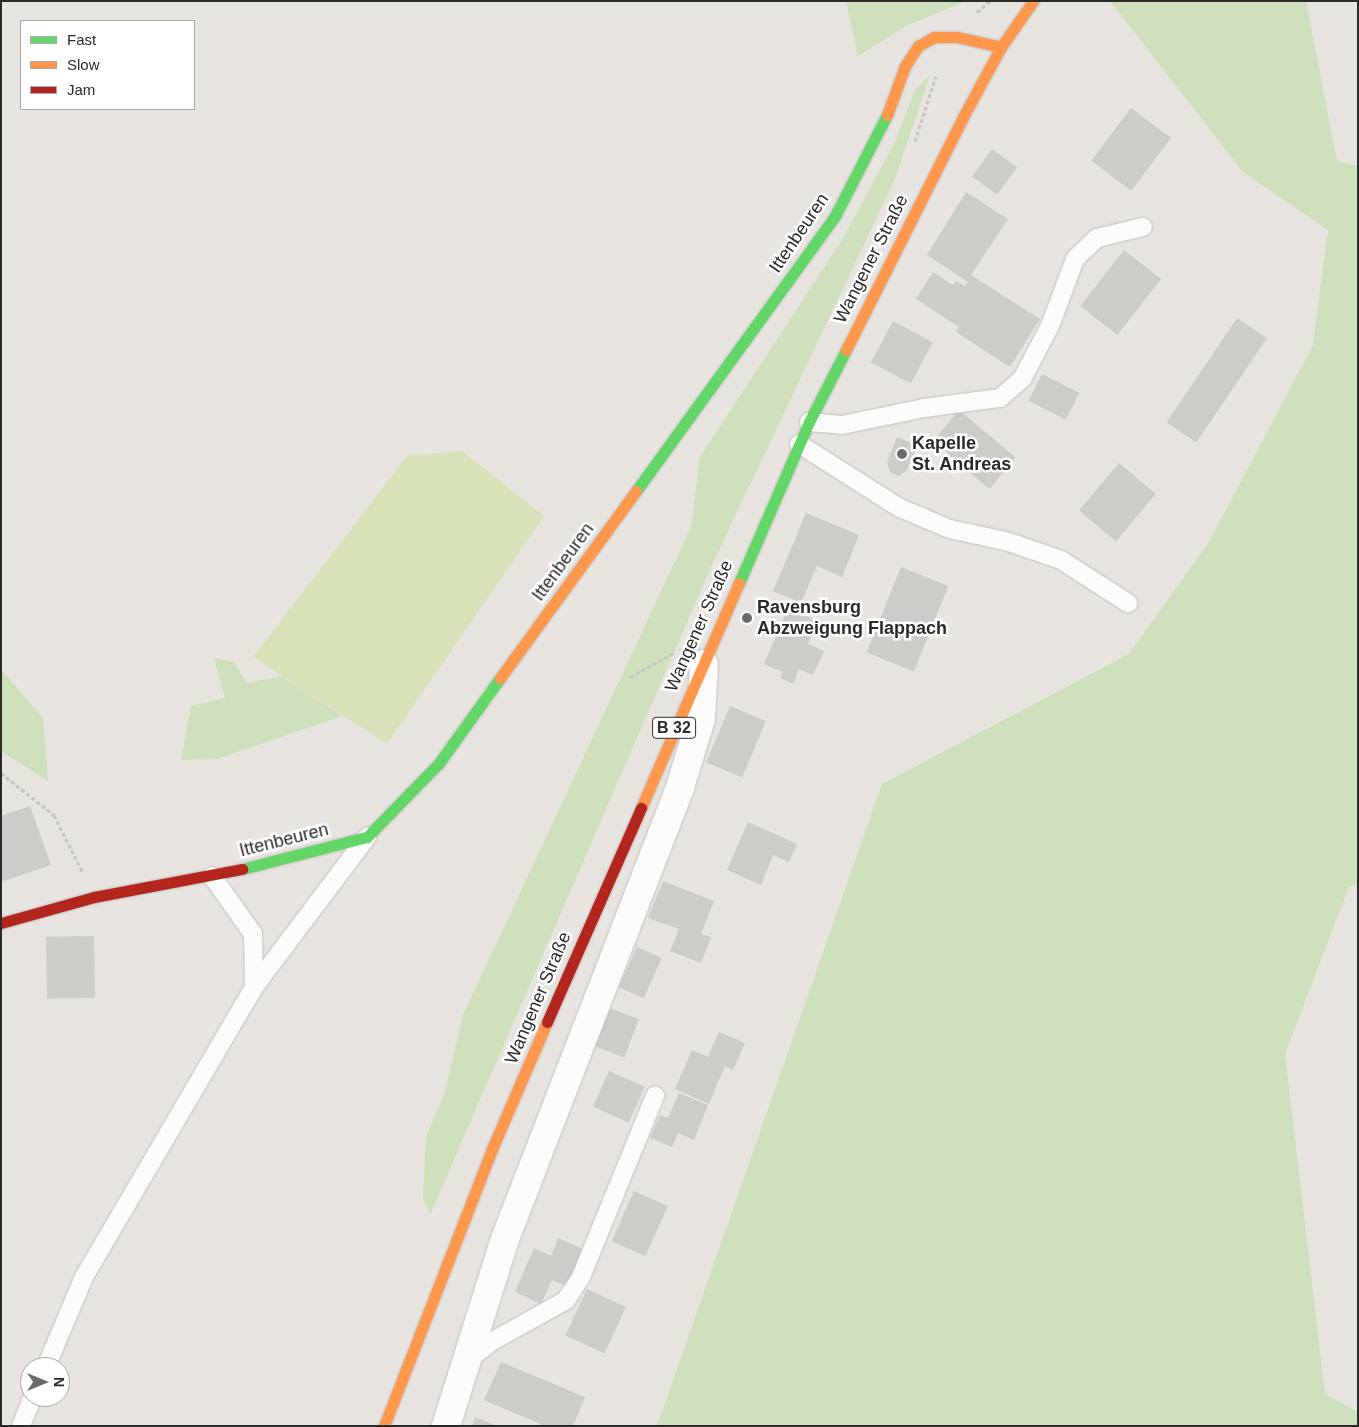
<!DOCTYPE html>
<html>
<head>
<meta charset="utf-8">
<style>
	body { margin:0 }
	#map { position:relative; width:1359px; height:1427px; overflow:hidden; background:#e8e4e0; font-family:Helvetica,sans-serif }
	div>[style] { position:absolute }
	.green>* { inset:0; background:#cfe0bc }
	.pitch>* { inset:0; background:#d9e3ba }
	.building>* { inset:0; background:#ceccc9; transform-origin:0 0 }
	.path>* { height:3px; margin-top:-1.5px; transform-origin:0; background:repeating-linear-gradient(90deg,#c6c6c5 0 4px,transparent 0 6.5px) }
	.roads { filter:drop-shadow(0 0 1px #c2c1c1) drop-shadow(0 0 1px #c2c1c1) }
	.lane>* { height:18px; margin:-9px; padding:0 9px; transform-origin:9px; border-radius:9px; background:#fcfbfa }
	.street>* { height:28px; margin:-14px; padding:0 14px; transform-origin:14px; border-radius:14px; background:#fcfbfa }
	.fast>* { height:11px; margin:-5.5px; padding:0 5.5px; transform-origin:5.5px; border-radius:5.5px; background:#63d668 }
	.slow>* { height:11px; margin:-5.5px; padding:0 5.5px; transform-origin:5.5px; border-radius:5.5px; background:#ff974d }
	.jam>* { height:11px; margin:-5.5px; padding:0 5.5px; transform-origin:5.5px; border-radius:5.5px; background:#b3261e }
	.dots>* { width:14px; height:14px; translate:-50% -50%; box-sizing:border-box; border:2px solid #fff; border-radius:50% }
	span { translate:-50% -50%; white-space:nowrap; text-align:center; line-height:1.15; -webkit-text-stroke:5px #fff; paint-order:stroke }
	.shield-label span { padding:1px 4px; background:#fff; border:1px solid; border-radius:4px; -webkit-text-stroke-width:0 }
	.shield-label { font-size:16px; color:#2a2a2a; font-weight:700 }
	.street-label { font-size:18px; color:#2a2a2a }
	.poi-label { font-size:18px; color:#2a2a2a; font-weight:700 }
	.left { translate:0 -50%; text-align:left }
	.frame { position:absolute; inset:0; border:2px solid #2a2a2a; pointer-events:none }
	.legend { position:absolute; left:20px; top:20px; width:175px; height:90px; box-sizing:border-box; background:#fff; border:1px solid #aaa; margin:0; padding:6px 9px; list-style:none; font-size:15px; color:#2a2a2a }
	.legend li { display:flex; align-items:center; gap:10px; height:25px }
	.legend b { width:25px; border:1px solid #aaa }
	.north { position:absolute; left:20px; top:1357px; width:50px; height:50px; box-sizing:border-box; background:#fff; border:1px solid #aaa; border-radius:50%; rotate:90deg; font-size:14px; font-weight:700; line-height:20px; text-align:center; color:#2a2a2a }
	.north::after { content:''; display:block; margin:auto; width:18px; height:22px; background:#6c6b6a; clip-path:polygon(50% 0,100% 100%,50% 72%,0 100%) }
</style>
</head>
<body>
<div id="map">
	<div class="green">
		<div style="clip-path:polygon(846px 1px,966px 1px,906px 26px,858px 56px)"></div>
		<div style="clip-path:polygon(1110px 1px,1306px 1px,1337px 161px,1358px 166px,1358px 884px,1349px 887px,1285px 1054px,1325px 1394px,1358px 1412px,1358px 1426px,657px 1426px,882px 784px,1129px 654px,1209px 542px,1313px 345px,1328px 230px,1243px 172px)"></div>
		<div style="clip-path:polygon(930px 75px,895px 179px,711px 567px,430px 1215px,423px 1199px,426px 1137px,444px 1095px,463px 1015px,691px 527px,700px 457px,842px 240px,895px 142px,914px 92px)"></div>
		<div style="clip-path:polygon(214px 658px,234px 662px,247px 683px,282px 676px,342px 716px,217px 759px,181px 760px,191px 706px,225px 698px)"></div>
		<div style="clip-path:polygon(1px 669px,43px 718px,48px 781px,1px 751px)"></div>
	</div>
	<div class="pitch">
		<div style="clip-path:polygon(462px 451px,544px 516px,387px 744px,253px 657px,407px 456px)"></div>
	</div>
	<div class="building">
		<div style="left:1131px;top:108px;width:50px;height:66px;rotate:37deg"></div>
		<div style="left:992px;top:149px;width:31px;height:34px;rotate:36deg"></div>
		<div style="clip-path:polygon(966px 192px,1008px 219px,971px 275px,1040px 319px,1010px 367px,956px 332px,959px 327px,916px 299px,933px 272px,953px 285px,956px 281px,965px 286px,968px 282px,927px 255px)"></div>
		<div style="left:1124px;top:250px;width:47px;height:71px;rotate:38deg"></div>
		<div style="left:1237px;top:318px;width:36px;height:126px;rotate:34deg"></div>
		<div style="left:893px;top:321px;width:45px;height:47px;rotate:28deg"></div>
		<div style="left:1042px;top:374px;width:42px;height:30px;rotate:27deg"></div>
		<div style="left:959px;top:410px;width:74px;height:41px;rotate:40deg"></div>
		<div style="clip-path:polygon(897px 437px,917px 446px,907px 470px,899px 476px,890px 472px,887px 462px)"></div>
		<div style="left:1119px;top:463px;width:48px;height:62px;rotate:40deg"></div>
		<div style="clip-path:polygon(806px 513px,859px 535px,842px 577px,817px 566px,801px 603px,773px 591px)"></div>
		<div style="left:901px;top:567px;width:51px;height:92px;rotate:22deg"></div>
		<div style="clip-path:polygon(788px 608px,818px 621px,808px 644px,824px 651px,813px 675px,799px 669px,793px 684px,780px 678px,783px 672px,764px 664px)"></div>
		<div style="left:730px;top:706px;width:39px;height:61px;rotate:23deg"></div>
		<div style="clip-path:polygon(30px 806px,51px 865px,1px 882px,1px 816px)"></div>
		<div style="clip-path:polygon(748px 822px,797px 844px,789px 862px,773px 855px,761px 885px,727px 870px)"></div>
		<div style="clip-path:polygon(663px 881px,714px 901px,701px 934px,711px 937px,701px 963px,670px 951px,679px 929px,648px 918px)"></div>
		<div style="left:94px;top:936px;width:62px;height:48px;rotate:89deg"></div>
		<div style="left:637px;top:947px;width:27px;height:44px;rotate:24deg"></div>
		<div style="left:610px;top:1008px;width:31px;height:41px;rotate:21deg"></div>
		<div style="clip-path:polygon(719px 1032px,745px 1043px,733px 1070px,725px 1066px,709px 1104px,675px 1089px,692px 1050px,708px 1057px)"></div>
		<div style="left:609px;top:1071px;width:39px;height:39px;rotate:24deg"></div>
		<div style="clip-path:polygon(679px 1093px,708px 1105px,694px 1140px,678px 1133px,672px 1147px,650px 1138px,660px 1115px,668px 1118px)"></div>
		<div style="left:634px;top:1191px;width:37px;height:55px;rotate:24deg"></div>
		<div style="clip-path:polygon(558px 1238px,583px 1249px,567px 1286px,552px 1280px,541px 1304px,515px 1292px,534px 1248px,551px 1256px)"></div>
		<div style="left:587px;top:1289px;width:43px;height:51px;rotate:25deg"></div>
		<div style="clip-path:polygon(501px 1362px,585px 1397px,573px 1426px,545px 1426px,484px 1400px)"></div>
		<div style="clip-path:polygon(475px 1417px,497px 1426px,472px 1426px)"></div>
	</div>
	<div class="path">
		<div style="left:977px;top:12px;width:17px;rotate:-40deg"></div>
		<div style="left:915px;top:141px;width:68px;rotate:-72.1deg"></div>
		<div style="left:630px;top:677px;width:51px;rotate:-29.1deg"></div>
		<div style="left:1px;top:773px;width:68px;rotate:38.4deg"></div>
		<div style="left:54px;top:815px;width:63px;rotate:63.4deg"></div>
	</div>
	<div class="roads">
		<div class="lane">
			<div style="left:809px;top:422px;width:33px;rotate:5deg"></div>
			<div style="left:842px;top:425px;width:84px;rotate:-11.7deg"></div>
			<div style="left:924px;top:408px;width:77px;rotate:-7.5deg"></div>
			<div style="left:1000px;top:398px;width:29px;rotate:-41deg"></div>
			<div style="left:1022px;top:379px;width:60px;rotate:-62.2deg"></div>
			<div style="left:1050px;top:326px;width:72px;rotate:-69.5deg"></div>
			<div style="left:1075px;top:259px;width:30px;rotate:-44deg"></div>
			<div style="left:1097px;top:238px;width:47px;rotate:-13.4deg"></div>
			<div style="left:799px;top:444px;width:120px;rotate:32.4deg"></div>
			<div style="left:900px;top:508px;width:54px;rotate:22.8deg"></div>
			<div style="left:950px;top:529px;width:60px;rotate:12.4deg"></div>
			<div style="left:1009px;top:542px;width:55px;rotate:19.1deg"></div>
			<div style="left:1061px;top:560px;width:80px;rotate:32.7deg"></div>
			<div style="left:212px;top:876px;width:71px;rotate:54.7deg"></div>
			<div style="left:253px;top:934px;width:53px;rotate:88.9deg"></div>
			<div style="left:468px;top:1360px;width:29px;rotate:-38deg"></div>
			<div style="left:491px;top:1342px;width:86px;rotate:-29.2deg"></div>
			<div style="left:566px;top:1300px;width:27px;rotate:-57deg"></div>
			<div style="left:581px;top:1277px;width:196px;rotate:-67.8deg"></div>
			<div style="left:46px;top:1367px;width:98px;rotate:-67.1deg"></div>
			<div style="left:84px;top:1277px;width:336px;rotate:-59.6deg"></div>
			<div style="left:254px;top:987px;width:188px;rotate:-53deg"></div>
			<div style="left:21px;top:1426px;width:31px;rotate:-68deg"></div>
		</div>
		<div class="street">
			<div style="left:446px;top:1426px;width:196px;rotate:-72.5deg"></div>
			<div style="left:505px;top:1239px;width:485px;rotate:-68.8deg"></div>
			<div style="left:680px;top:787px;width:71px;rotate:-72.8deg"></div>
			<div style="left:701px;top:719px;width:55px;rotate:-86.9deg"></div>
		</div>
		<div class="fast">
			<div style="left:636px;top:491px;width:339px;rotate:-54.1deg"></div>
			<div style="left:835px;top:216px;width:114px;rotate:-62.8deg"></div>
			<div style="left:739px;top:583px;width:176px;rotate:-66.5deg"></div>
			<div style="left:809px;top:422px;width:81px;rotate:-62.8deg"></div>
			<div style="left:242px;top:869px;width:129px;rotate:-14.4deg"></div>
			<div style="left:367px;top:837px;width:103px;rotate:-45.8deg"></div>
			<div style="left:439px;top:763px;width:105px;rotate:-54.3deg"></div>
		</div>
		<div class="slow">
			<div style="left:887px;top:115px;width:52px;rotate:-69.8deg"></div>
			<div style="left:905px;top:66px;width:24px;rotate:-57deg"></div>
			<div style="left:918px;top:46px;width:18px;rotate:-29deg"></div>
			<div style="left:934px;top:37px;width:23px"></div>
			<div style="left:957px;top:37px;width:45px;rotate:12.8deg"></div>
			<div style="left:846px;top:350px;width:261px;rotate:-63.3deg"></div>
			<div style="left:963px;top:117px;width:80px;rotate:-61.5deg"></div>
			<div style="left:1001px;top:47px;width:56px;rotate:-55.2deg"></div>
			<div style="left:500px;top:678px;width:231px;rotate:-54deg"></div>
			<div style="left:641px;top:808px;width:245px;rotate:-66.5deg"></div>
			<div style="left:384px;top:1426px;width:297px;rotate:-68.7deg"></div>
			<div style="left:492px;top:1149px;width:138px;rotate:-66.6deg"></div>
		</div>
		<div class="jam">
			<div style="left:1px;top:923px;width:97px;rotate:-15.6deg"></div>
			<div style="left:94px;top:897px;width:151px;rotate:-10.7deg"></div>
			<div style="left:547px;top:1022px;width:234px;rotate:-66.3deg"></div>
		</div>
	</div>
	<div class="dots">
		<div style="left:902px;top:454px;background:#6c6b6a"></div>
		<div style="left:747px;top:618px;background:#6c6b6a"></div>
	</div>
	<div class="shield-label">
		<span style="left:674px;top:728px">B 32</span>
	</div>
	<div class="street-label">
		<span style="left:799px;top:233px;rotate:-56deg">Ittenbeuren</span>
		<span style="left:871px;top:259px;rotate:-63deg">Wangener Straße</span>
		<span style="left:563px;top:562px;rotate:-54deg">Ittenbeuren</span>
		<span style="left:699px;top:626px;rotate:-66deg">Wangener Straße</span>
		<span style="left:284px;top:840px;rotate:-14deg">Ittenbeuren</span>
		<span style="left:538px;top:998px;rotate:-67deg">Wangener Straße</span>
	</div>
	<div class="poi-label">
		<span class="left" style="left:912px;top:454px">Kapelle<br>St. Andreas</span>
		<span class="left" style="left:757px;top:618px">Ravensburg<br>Abzweigung Flappach</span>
	</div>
	<div class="frame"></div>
	<ul class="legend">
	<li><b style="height:6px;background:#63d668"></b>Fast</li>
	<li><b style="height:6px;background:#ff974d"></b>Slow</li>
	<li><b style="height:6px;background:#b3261e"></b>Jam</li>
	</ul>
	<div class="north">N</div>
</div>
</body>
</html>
